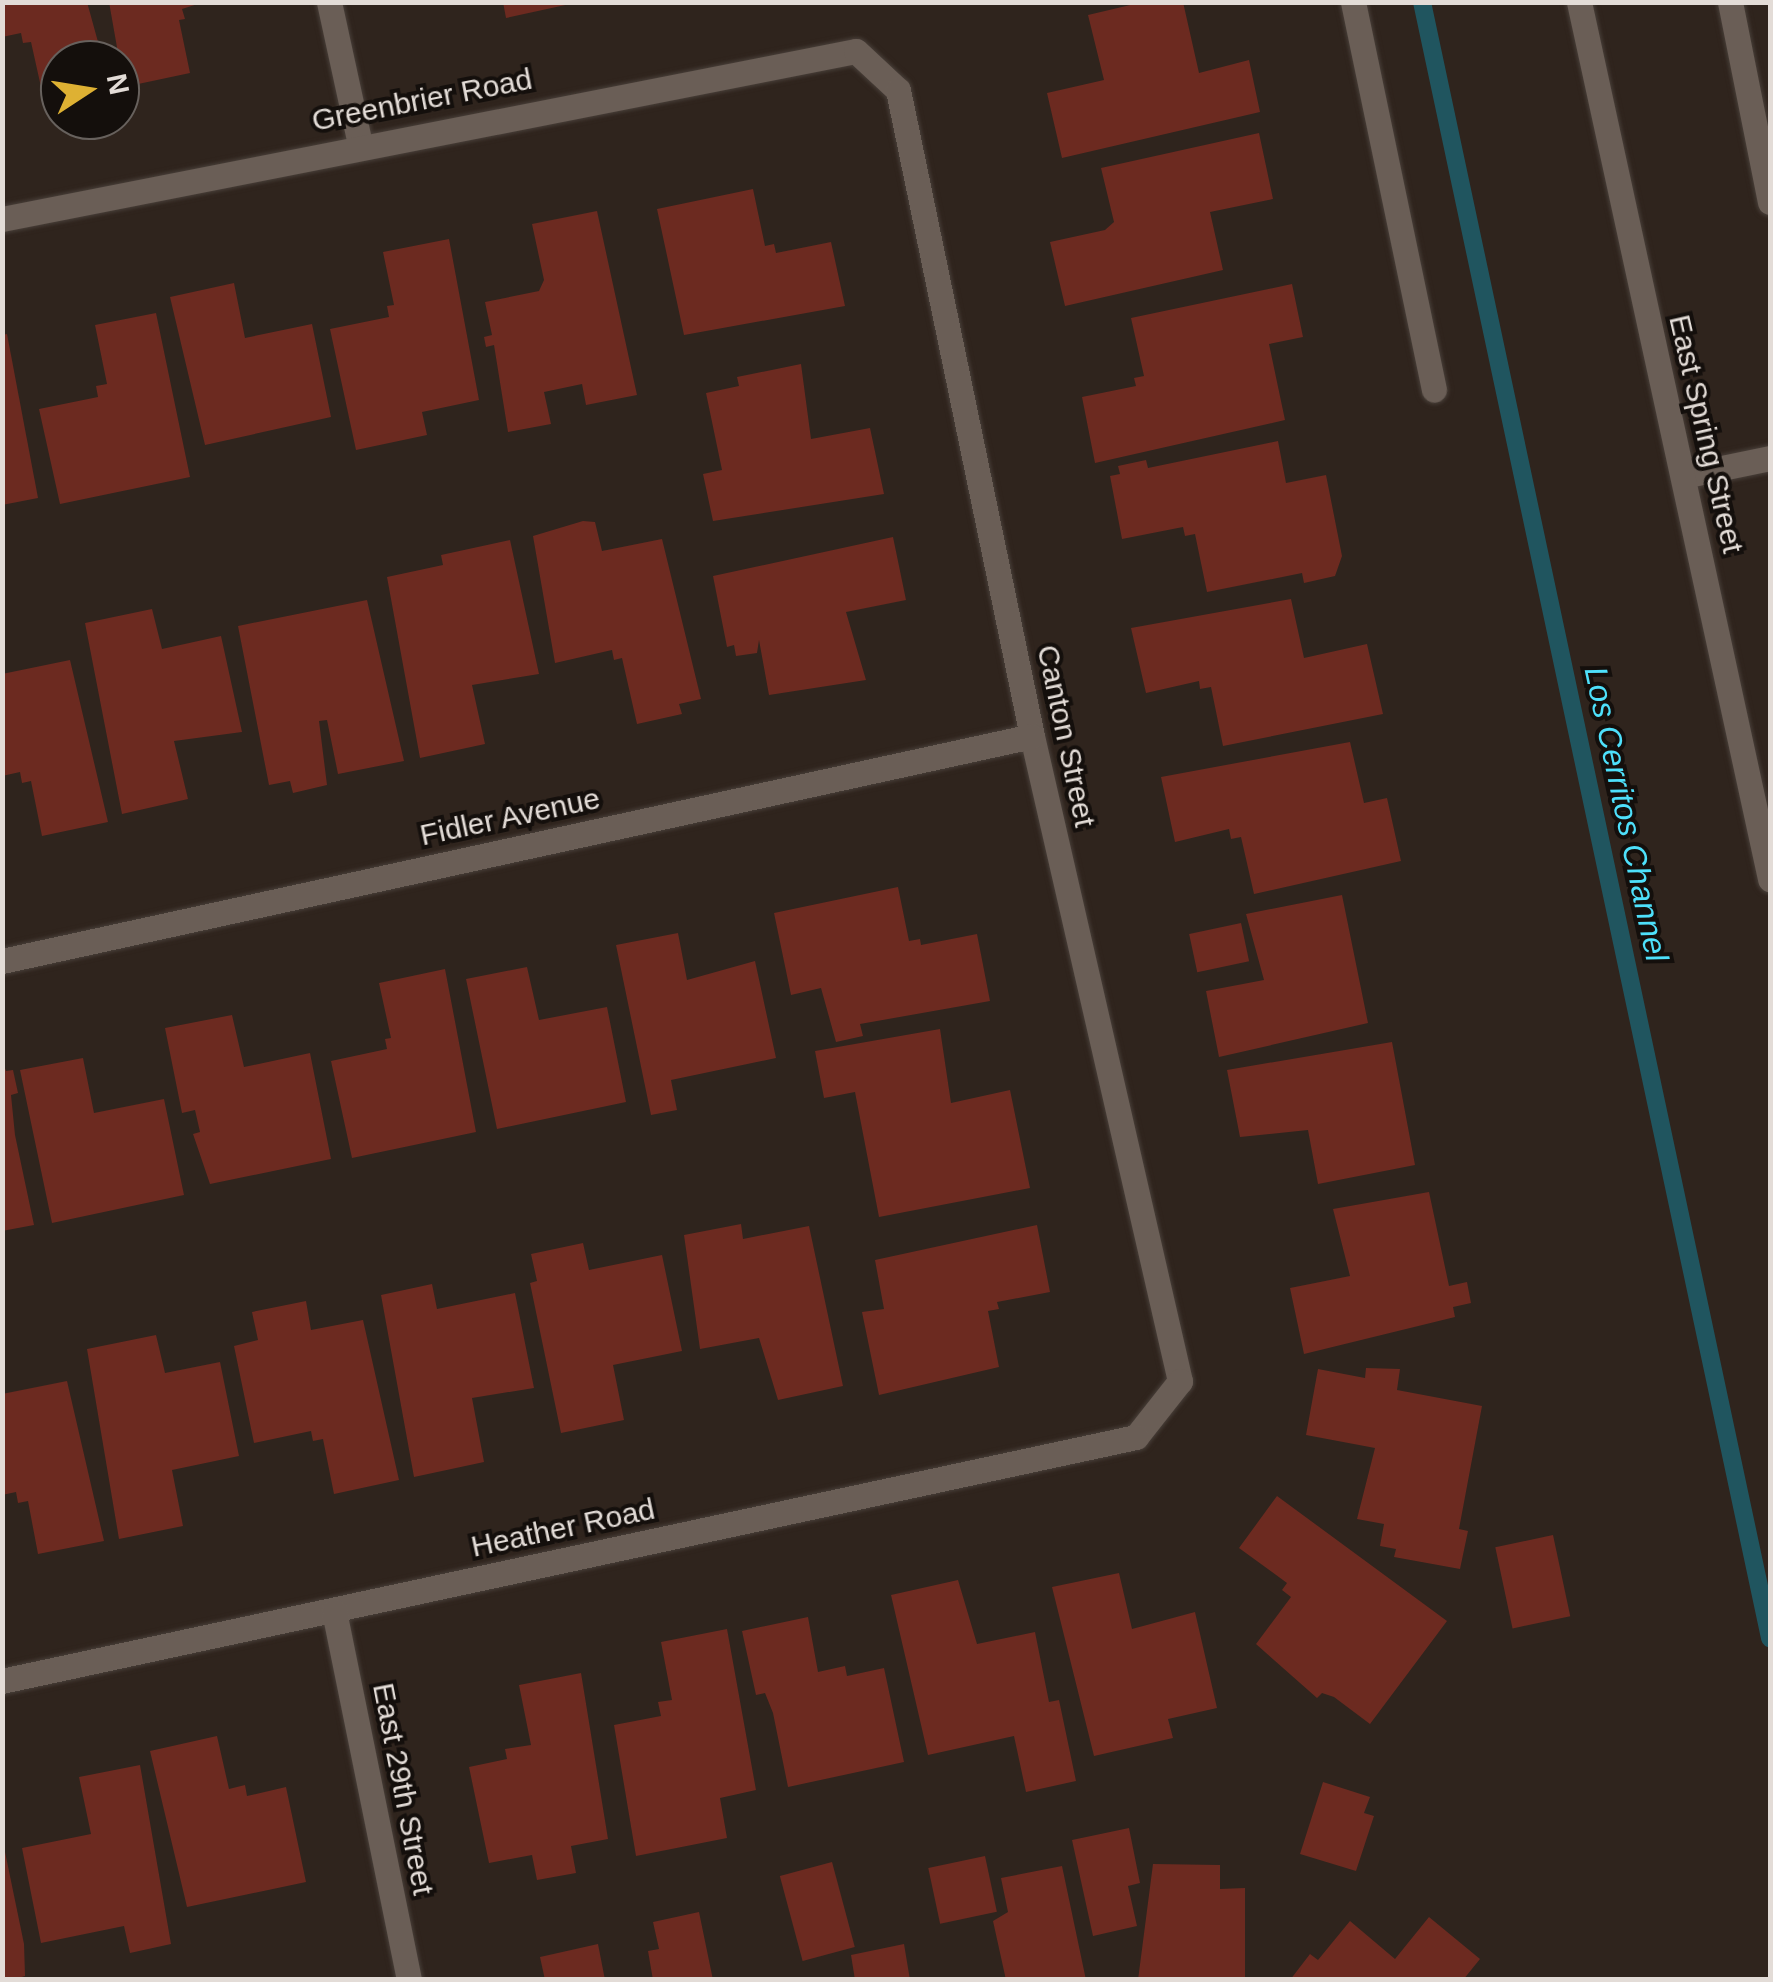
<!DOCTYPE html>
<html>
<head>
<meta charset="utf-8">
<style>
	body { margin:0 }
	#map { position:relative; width:1773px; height:1982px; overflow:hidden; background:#2f241d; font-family:Helvetica,sans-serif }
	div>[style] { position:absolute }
	.stream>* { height:18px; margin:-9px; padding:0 9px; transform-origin:9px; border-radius:9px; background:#20555f }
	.building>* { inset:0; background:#6c2a20; transform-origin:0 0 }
	.roads { filter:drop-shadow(0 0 2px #483f39) drop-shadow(0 0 2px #483f39) }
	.lane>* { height:25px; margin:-12.5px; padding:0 12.5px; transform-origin:12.5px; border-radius:12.5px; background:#6a5e56 }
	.street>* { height:25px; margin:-12.5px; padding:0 12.5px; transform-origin:12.5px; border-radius:12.5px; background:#6a5e56 }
	.secondary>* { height:25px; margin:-12.5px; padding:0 12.5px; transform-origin:12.5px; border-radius:12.5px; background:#6a5e56 }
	span { translate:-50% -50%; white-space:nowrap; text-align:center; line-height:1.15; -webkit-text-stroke:8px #140f0c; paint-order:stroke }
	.street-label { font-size:30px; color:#e3dcd7 }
	.water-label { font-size:32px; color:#4ee0fb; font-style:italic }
	.frame { position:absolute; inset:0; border:5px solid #e3dcd7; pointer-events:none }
	.north { position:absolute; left:40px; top:40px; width:100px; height:100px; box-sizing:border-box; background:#140f0c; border:2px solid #67615d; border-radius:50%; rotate:78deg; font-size:28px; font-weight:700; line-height:40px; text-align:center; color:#e3dcd7 }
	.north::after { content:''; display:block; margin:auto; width:35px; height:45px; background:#deb133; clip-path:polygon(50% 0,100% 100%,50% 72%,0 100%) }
</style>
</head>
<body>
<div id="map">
	<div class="stream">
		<div style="left:1422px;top:2px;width:1673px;rotate:77.99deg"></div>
	</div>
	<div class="building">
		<div style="clip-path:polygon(2px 2px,87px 2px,103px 60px,60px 60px,60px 92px,43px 96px,31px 42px,23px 43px,21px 33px,2px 37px)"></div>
		<div style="clip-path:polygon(109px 2px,204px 2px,182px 9px,185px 19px,179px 20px,190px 73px,124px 87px)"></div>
		<div style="clip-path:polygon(503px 2px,570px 2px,570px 4px,506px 18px)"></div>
		<div style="clip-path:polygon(1143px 2px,1183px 2px,1199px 73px,1249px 60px,1260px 112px,1062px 158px,1047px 93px,1104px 80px,1088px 15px)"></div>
		<div style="clip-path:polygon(1259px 133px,1273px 199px,1210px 212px,1223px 270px,1065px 306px,1050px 242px,1105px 230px,1114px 222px,1101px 168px)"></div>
		<div style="clip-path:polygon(753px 189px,765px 246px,774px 244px,776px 253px,831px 242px,845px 306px,684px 335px,657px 209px)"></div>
		<div style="clip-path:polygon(597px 211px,637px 395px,586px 405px,582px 384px,544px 392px,551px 424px,508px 432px,494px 345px,486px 347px,484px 337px,492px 335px,485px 302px,539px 291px,544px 280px,532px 224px)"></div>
		<div style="clip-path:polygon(449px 239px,479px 400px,422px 412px,427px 435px,356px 450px,330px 329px,389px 317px,387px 306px,394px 305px,383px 252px)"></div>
		<div style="clip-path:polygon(234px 283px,245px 338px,312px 324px,331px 417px,205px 445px,170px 297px)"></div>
		<div style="clip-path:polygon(1292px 284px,1303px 337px,1269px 344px,1285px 420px,1095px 463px,1082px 397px,1136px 386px,1134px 378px,1144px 376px,1131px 318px)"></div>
		<div style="clip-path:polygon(156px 313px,190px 477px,60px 504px,39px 409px,98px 397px,96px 386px,107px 384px,95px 325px)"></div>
		<div style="clip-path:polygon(7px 334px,38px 498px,2px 505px,2px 335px)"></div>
		<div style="clip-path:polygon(801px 364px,811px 439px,870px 428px,884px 494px,713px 521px,703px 474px,722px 470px,706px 393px,739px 386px,737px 377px)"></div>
		<div style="clip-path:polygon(1278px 441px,1286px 483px,1326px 475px,1342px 556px,1335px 576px,1304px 583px,1302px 573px,1207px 592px,1195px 534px,1185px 536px,1183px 527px,1122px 539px,1110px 476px,1120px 474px,1118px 466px,1146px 460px,1148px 468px)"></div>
		<div style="clip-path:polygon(583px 521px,595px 522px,602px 551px,662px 539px,701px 699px,679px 704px,682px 714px,637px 724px,622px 658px,614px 660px,612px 650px,555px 663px,533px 536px)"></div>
		<div style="clip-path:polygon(893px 537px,906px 600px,846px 612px,866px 680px,769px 695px,759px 640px,757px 653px,736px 656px,734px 645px,727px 647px,713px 576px)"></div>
		<div style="clip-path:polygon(510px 540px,539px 674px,472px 685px,485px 744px,420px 758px,387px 577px,443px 565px,441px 555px)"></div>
		<div style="clip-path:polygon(1291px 599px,1304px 658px,1367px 644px,1383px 714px,1223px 746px,1211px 687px,1200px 689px,1199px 681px,1146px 693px,1131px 628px)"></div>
		<div style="clip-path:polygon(367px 600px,404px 761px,338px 774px,327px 720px,319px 721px,327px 785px,293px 793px,290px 781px,269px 785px,238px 626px)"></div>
		<div style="clip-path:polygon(152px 609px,162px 649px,221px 636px,242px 732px,174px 741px,188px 799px,122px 814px,85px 623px)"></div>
		<div style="clip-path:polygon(70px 660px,108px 822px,42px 836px,31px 781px,22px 783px,20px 772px,2px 776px,2px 674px)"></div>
		<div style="clip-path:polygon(1350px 742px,1364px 803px,1387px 798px,1401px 861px,1254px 894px,1241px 837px,1231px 839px,1229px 829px,1175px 842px,1161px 777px)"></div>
		<div style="clip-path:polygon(898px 887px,909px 941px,920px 939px,921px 945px,977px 934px,990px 1001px,860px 1024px,863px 1036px,836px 1042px,821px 988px,791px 995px,774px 913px)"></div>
		<div style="clip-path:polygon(1342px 895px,1368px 1023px,1219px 1057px,1206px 991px,1264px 980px,1246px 914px)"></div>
		<div style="left:1241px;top:923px;width:39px;height:53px;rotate:78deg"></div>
		<div style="clip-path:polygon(678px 933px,687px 980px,755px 961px,776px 1058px,671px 1080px,677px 1110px,651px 1115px,616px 945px)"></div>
		<div style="clip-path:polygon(527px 967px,539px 1020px,607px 1007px,626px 1102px,497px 1129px,466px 979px)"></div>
		<div style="clip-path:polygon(445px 969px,476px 1132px,352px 1158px,331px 1061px,387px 1049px,385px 1039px,391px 1038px,379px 983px)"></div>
		<div style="clip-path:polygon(232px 1015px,244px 1067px,310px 1053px,331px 1159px,210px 1184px,193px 1134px,200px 1132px,195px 1110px,182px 1113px,165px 1028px)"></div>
		<div style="clip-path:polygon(940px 1029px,951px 1103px,1010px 1090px,1030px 1188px,879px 1217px,855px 1092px,824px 1098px,815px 1051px)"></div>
		<div style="clip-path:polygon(1392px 1042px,1415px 1165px,1318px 1184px,1308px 1130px,1240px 1137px,1227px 1070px)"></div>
		<div style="clip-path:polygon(83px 1058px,94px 1113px,164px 1099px,184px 1195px,52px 1223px,20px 1070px)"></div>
		<div style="clip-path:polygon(2px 1060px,6px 1071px,13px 1070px,18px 1093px,11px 1095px,15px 1135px,34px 1225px,2px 1231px)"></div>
		<div style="clip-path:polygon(1429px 1192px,1449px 1286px,1467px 1282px,1471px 1303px,1453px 1307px,1455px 1317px,1304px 1354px,1290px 1288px,1350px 1276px,1333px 1209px)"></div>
		<div style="clip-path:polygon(741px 1224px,743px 1239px,809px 1226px,843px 1386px,778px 1400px,759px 1338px,700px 1349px,684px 1235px)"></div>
		<div style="clip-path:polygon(1037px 1225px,1050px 1292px,997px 1302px,999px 1309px,988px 1311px,999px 1367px,879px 1395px,862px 1312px,884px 1309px,875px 1260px)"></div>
		<div style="clip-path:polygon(583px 1243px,589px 1270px,662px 1255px,682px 1351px,613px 1365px,624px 1420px,561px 1433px,530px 1283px,537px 1281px,531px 1254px)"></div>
		<div style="clip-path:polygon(432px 1284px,437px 1309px,515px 1293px,534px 1388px,472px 1398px,484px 1462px,414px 1477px,381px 1295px)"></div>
		<div style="clip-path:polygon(306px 1301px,311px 1330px,363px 1320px,399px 1480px,334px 1494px,323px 1439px,313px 1441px,311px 1431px,254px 1443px,234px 1346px,258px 1340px,252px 1312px)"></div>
		<div style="clip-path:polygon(156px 1335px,165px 1373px,220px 1362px,239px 1456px,172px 1470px,183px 1526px,119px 1539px,87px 1349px)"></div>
		<div style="clip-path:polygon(1366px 1368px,1400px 1369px,1397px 1390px,1482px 1406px,1459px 1529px,1468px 1531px,1460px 1569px,1394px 1557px,1396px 1549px,1380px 1546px,1384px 1524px,1357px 1519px,1375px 1448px,1306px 1435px,1318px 1369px,1365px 1378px)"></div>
		<div style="clip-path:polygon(67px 1381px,104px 1541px,38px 1554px,28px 1501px,18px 1503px,16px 1492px,2px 1495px,2px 1394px)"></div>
		<div style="clip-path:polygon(1277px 1496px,1447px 1621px,1370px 1724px,1334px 1697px,1322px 1693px,1317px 1698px,1256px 1644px,1291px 1597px,1282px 1590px,1287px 1583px,1239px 1548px)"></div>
		<div style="left:1553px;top:1535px;width:83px;height:59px;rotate:78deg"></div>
		<div style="clip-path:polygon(1119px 1573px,1132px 1629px,1195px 1612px,1217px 1708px,1168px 1719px,1173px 1738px,1094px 1756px,1052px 1587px)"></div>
		<div style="clip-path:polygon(958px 1580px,977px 1644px,1035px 1632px,1049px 1702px,1059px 1700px,1076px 1781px,1026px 1792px,1014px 1736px,928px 1755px,891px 1595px)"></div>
		<div style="clip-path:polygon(808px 1617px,818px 1672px,845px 1666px,847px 1676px,884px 1668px,904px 1762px,788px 1787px,773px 1713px,765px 1693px,756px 1695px,742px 1631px)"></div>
		<div style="clip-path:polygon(727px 1629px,756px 1790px,720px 1798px,727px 1838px,636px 1856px,614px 1725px,661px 1716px,658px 1702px,672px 1700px,661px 1642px)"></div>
		<div style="clip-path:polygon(581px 1673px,608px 1839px,571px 1846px,576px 1873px,537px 1880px,532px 1855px,489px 1863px,469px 1767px,507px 1759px,505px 1749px,531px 1745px,519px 1685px)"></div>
		<div style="clip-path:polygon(217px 1736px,229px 1789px,245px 1785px,247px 1796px,286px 1787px,306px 1882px,187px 1907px,150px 1751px)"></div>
		<div style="clip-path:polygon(140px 1765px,171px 1944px,130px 1953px,124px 1926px,41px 1943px,22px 1848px,91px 1834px,79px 1777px)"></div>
		<div style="clip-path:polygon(1323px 1782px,1370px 1797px,1364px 1813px,1374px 1816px,1356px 1871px,1300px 1854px)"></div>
		<div style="clip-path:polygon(1129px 1828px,1140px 1883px,1128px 1886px,1137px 1926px,1093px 1936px,1072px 1840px)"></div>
		<div style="clip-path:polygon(4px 1847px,24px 1944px,25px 1976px,11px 1980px,2px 1980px)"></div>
		<div style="left:985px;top:1856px;width:57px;height:58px;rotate:78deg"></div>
		<div style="left:832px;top:1862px;width:88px;height:54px;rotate:75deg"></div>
		<div style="clip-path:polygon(1153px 1864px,1220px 1865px,1220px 1889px,1245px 1888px,1245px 1980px,1138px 1980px)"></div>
		<div style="clip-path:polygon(1062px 1866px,1086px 1980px,1006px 1980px,993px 1921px,1008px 1912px,1001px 1878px)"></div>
		<div style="clip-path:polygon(699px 1912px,713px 1980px,653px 1980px,648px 1951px,659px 1949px,653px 1922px)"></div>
		<div style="clip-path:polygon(1429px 1917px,1480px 1959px,1463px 1980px,1290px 1980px,1310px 1954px,1318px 1960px,1350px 1921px,1395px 1959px)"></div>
		<div style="clip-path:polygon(598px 1944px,605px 1980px,545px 1980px,540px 1957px)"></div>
		<div style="clip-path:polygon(904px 1944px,910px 1980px,855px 1980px,851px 1955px)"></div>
	</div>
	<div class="roads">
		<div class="lane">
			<div style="left:1353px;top:2px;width:396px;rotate:78.2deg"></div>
		</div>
		<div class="street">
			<div style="left:329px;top:2px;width:145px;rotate:77.7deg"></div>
			<div style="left:2px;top:219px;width:870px;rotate:-11.13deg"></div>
			<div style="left:856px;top:51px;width:57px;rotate:42.9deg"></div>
			<div style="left:898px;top:90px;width:660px;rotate:78.28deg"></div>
			<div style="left:1032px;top:736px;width:662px;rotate:77.08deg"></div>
			<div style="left:1180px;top:1381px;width:71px;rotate:128.2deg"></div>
			<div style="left:1136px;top:1437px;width:1160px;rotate:167.86deg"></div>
			<div style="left:1683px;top:476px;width:89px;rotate:-11.7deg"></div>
			<div style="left:2px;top:961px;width:1054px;rotate:-12.32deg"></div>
			<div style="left:334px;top:1611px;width:377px;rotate:78.5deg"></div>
		</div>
		<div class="secondary">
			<div style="left:1579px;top:2px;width:898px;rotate:77.71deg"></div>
			<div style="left:1730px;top:2px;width:204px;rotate:78.7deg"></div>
		</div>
	</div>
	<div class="street-label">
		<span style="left:422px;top:100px;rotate:-11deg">Greenbrier Road</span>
		<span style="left:1706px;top:434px;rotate:77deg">East Spring Street</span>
		<span style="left:1066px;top:736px;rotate:78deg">Canton Street</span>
		<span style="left:510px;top:817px;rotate:-12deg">Fidler Avenue</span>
		<span style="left:563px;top:1528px;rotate:-12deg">Heather Road</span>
		<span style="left:403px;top:1789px;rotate:79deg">East 29th Street</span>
	</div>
	<div class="water-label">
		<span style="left:1626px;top:814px;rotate:78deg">Los Cerritos Channel</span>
	</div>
	<div class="frame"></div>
	<div class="north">N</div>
</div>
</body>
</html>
